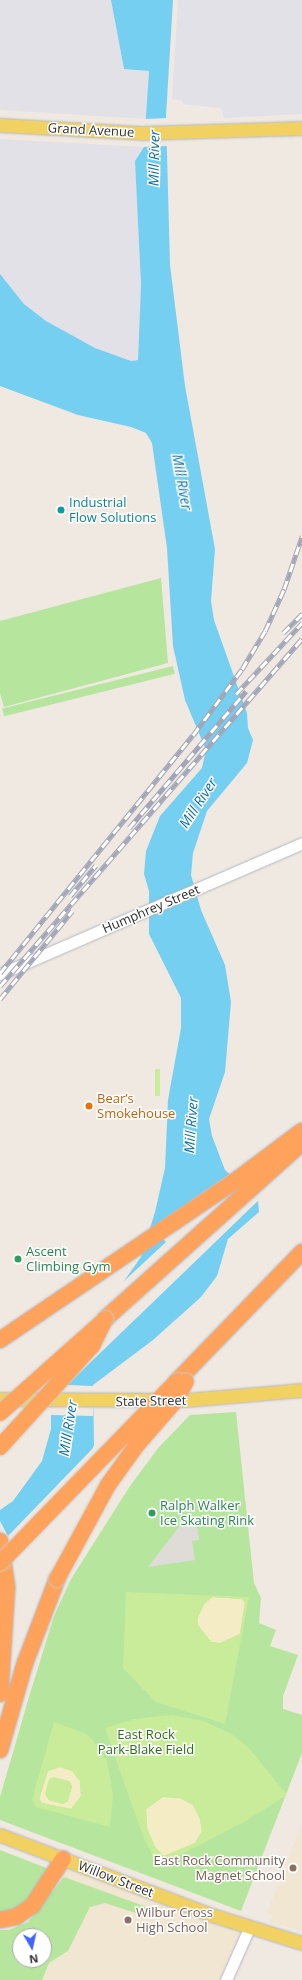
<!DOCTYPE html>
<html>
<head>
<meta charset="utf-8">
<style>
	body { margin:0 }
	#map { position:relative; width:302px; height:1980px; overflow:hidden; background:#efe9e1; font-family:"Open Sans",sans-serif }
	div>[style] { position:absolute }
	.industrial>* { inset:0; background:#e3e1e8 }
	.education>* { inset:0; background:#f0e6d1 }
	.green>* { inset:0; background:#b6e59e; transform-origin:0 0 }
	.sand>* { inset:0; background:#f3ecc5 }
	.pitch>* { inset:0; background:#c9ec9a; transform-origin:0 0 }
	.plaza>* { inset:0; background:#dfdcd8 }
	.water>* { inset:0; background:#75cff0 }
	.pier>* { inset:0; background:#efe9e1 }
	.roads { filter:drop-shadow(0 0 1px #b4b7c1) drop-shadow(0 0 1px #b4b7c1) }
	.minor>* { height:11px; margin:-5.5px; padding:0 5.5px; transform-origin:5.5px; border-radius:5.5px; background:#fff }
	.major>* { height:13px; margin:-6.5px; padding:0 6.5px; transform-origin:6.5px; border-radius:6.5px; background:#f2d163 }
	.highway>* { height:16px; margin:-8px; padding:0 8px; transform-origin:8px; border-radius:8px; background:#ffa35c }
	.rail>* { height:4.5px; margin-top:-2.25px; transform-origin:0; background:repeating-linear-gradient(90deg,#fff 0 9px,#a3a6b8 0 18px); box-sizing:border-box; border-block:1px solid #a3a6b8 }
	.bridges { filter:drop-shadow(0 0 1px #c9c9c9) drop-shadow(0 0 1px #c9c9c9) }
	.highway-bridge>* { height:16px; margin:-8px; padding:0 8px; transform-origin:8px; border-radius:8px; background:#ffa35c }
	.dots>* { width:11px; height:11px; translate:-50% -50%; box-sizing:border-box; border:2px solid #fff; border-radius:50% }
	span { translate:-50% -50%; white-space:nowrap; text-align:center; line-height:1.15; -webkit-text-stroke:3px #fff; paint-order:stroke }
	.street-label { font-size:13px; color:#2e2e2e }
	.culture-label { font-size:13px; color:#0d838f }
	.left { translate:0 -50%; text-align:left }
	.food-label { font-size:13px; color:#c56008 }
	.leisure-label { font-size:13px; color:#27864d }
	.park-label { font-size:13px; color:#2c6e1b }
	.education-label { font-size:13px; color:#785e54 }
	.right { translate:-100% -50%; text-align:right }
	.water-label { font-size:14px; color:#0d6fa3; font-style:italic }
	.north { position:absolute; left:12px; top:1928px; width:40px; height:40px; box-sizing:border-box; background:#fff; border:1px solid #ababab; border-radius:50%; rotate:171deg; font-size:11px; font-weight:700; line-height:16px; text-align:center; color:#2e2e2e }
	.north::after { content:''; display:block; margin:auto; width:14px; height:18px; background:#4264fb; clip-path:polygon(50% 0,100% 100%,50% 72%,0 100%) }
</style>
</head>
<body>
<div id="map">
	<div class="industrial">
		<div style="clip-path:polygon(0 0,111px 0,124px 69px,149px 71px,147px 119px,0 110px)"></div>
		<div style="clip-path:polygon(178px 0,302px 0,302px 114px,224px 118px,221px 108px,183px 104px,182px 101px,172px 99px)"></div>
		<div style="clip-path:polygon(0 139px,144px 147px,135px 161px,141px 284px,138px 360px,131px 361px,95px 348px,46px 321px,24px 304px,0 274px)"></div>
	</div>
	<div class="education">
		<div style="clip-path:polygon(302px 1823px,302px 1931px,270px 1922px,273px 1915px,267px 1913px)"></div>
		<div style="clip-path:polygon(68px 1867px,242px 1927px,219px 1980px,0 1980px,20px 1960px,44px 1960px,44px 1936px,39px 1913px)"></div>
	</div>
	<div class="green">
		<div style="clip-path:polygon(161px 578px,168px 663px,4px 707px,0 693px,0 621px)"></div>
		<div style="left:173px;top:666px;width:8px;height:176px;rotate:76deg"></div>
		<div style="clip-path:polygon(236px 1412px,254px 1583px,261px 1598px,259px 1623px,276px 1630px,270px 1646px,298px 1655px,283px 1696px,283px 1709px,302px 1715px,302px 1753px,241px 1911px,0 1820px,0 1797px,29px 1697px,54px 1616px,71px 1579px,130px 1486px,159px 1447px,190px 1415px)"></div>
		<div style="clip-path:polygon(0 1850px,49px 1869px,22px 1906px,0 1914px)"></div>
		<div style="clip-path:polygon(evenodd,64px 1877px,155px 1910px,151px 1918px,105px 1903px,90px 1907px,68px 1951px,49px 1963px,42px 1980px,0 1980px,0 1930px,9px 1930px,28px 1922px,64px 1877px,20px 1936px,44px 1936px,44px 1960px,20px 1960px,20px 1936px)"></div>
	</div>
	<div class="sand">
		<div style="clip-path:polygon(212px 1597px,242px 1599px,245px 1603px,240px 1634px,220px 1643px,211px 1642px,198px 1625px,198px 1617px,204px 1604px)"></div>
		<div style="clip-path:polygon(evenodd,60px 1767px,72px 1771px,80px 1781px,81px 1796px,71px 1809px,42px 1803px,39px 1799px,48px 1771px,60px 1767px,69px 1781px,72px 1786px,68px 1801px,63px 1804px,49px 1800px,45px 1794px,69px 1781px)"></div>
		<div style="clip-path:polygon(163px 1797px,180px 1798px,193px 1805px,200px 1819px,202px 1831px,195px 1843px,164px 1856px,155px 1847px,147px 1828px,146px 1809px)"></div>
	</div>
	<div class="pitch">
		<div style="left:155px;top:1069px;width:5px;height:27px"></div>
		<div style="clip-path:polygon(evenodd,126px 1592px,249px 1597px,225px 1724px,156px 1702px,123px 1668px,126px 1592px,213px 1597px,242px 1599px,245px 1603px,240px 1634px,220px 1643px,211px 1642px,198px 1625px,198px 1617px,204px 1604px,213px 1597px)"></div>
		<div style="clip-path:polygon(evenodd,172px 1715px,203px 1721px,230px 1733px,249px 1748px,287px 1795px,244px 1822px,164px 1863px,155px 1860px,143px 1836px,105px 1728px,134px 1719px,172px 1715px,163px 1797px,180px 1798px,193px 1805px,200px 1819px,202px 1831px,195px 1843px,164px 1856px,155px 1847px,147px 1828px,146px 1809px,163px 1797px)"></div>
		<div style="clip-path:polygon(evenodd,54px 1722px,84px 1733px,93px 1740px,107px 1761px,113px 1795px,110px 1827px,36px 1807px,32px 1800px,54px 1722px,60px 1767px,72px 1771px,80px 1781px,81px 1796px,71px 1809px,42px 1803px,39px 1799px,48px 1771px,60px 1767px)"></div>
		<div style="clip-path:polygon(54px 1777px,69px 1781px,72px 1786px,68px 1801px,63px 1804px,49px 1800px,45px 1794px,49px 1779px)"></div>
	</div>
	<div class="plaza">
		<div style="clip-path:polygon(185px 1519px,198px 1529px,199px 1540px,192px 1541px,195px 1560px,148px 1567px)"></div>
	</div>
	<div class="water">
		<div style="clip-path:polygon(111px 0,173px 0,166px 116px,170px 265px,185px 386px,215px 549px,211px 601px,214px 620px,247px 713px,248px 728px,253px 740px,247px 763px,207px 811px,193px 853px,191px 875px,201px 910px,225px 965px,231px 1002px,225px 1072px,209px 1119px,212px 1136px,225px 1170px,258px 1200px,259px 1212px,228px 1239px,217px 1276px,201px 1297px,153px 1340px,93px 1385px,94px 1445px,86px 1464px,31px 1557px,0 1596px,0 1510px,13px 1501px,42px 1461px,51px 1429px,51px 1384px,141px 1257px,155px 1212px,165px 1168px,168px 1100px,181px 1028px,181px 998px,149px 934px,149px 891px,144px 874px,146px 851px,160px 816px,202px 768px,206px 750px,185px 700px,173px 646px,167px 548px,152px 443px,146px 433px,131px 427px,78px 415px,0 386px,0 274px,24px 304px,46px 321px,95px 348px,131px 361px,138px 360px,141px 284px,135px 161px,144px 147px,149px 71px,124px 69px)"></div>
	</div>
	<div class="pier">
		<div style="clip-path:polygon(168px 118px,168px 146px,141px 147px,145px 119px)"></div>
		<div style="clip-path:polygon(231px 1173px,260px 1199px,67px 1385px,94px 1386px,93px 1416px,50px 1415px,49px 1381px,42px 1365px,51px 1349px,166px 1242px,162px 1238px,141px 1252px,148px 1230px)"></div>
		<div style="clip-path:polygon(96px 1445px,88px 1464px,92px 1486px,1px 1598px,0 1521px,8px 1536px)"></div>
	</div>
	<div class="roads">
		<div class="minor">
			<div style="left:0;top:974px;width:329px;rotate:-23.4deg"></div>
			<div style="left:226px;top:1980px;width:57px;rotate:-66.1deg"></div>
		</div>
		<div class="major">
			<div style="left:0;top:125px;width:141px;rotate:3.2deg"></div>
			<div style="left:141px;top:133px;width:161px;rotate:-1.8deg"></div>
			<div style="left:0;top:1399px;width:186px;rotate:0.3deg"></div>
			<div style="left:186px;top:1400px;width:116px;rotate:-4.9deg"></div>
			<div style="left:0;top:1835px;width:227px;rotate:20.7deg"></div>
			<div style="left:212px;top:1915px;width:94px;rotate:17.3deg"></div>
		</div>
		<div class="highway">
			<div style="left:105px;top:1319px;width:264px;rotate:-41.8deg"></div>
			<div style="left:0;top:1340px;width:287px;rotate:-34.1deg"></div>
			<div style="left:238px;top:1179px;width:80px;rotate:-36.9deg"></div>
			<div style="left:177px;top:1381px;width:180px;rotate:-45.9deg"></div>
			<div style="left:0;top:1541px;width:47px;rotate:81.3deg"></div>
			<div style="left:7px;top:1587px;width:107px;rotate:93.7deg"></div>
			<div style="left:0;top:1750px;width:91px;rotate:-74deg"></div>
			<div style="left:25px;top:1663px;width:90px;rotate:-69.1deg"></div>
			<div style="left:0;top:1920px;width:16px;rotate:-11deg"></div>
			<div style="left:16px;top:1917px;width:21px;rotate:-35deg"></div>
			<div style="left:33px;top:1905px;width:55px;rotate:-56.9deg"></div>
		</div>
	</div>
	<div class="rail">
		<div style="left:283px;top:633px;width:27px;rotate:-45deg"></div>
		<div style="left:236px;top:694px;width:97px;rotate:-47.1deg"></div>
		<div style="left:129px;top:828px;width:180px;rotate:-49.5deg"></div>
		<div style="left:70px;top:896px;width:40px;rotate:-50deg"></div>
		<div style="left:0;top:973px;width:306px;rotate:-51deg"></div>
		<div style="left:193px;top:735px;width:82px;rotate:-53.4deg"></div>
		<div style="left:242px;top:669px;width:44px;rotate:-58.8deg"></div>
		<div style="left:265px;top:631px;width:46px;rotate:-65.7deg"></div>
		<div style="left:284px;top:589px;width:56px;rotate:-71.2deg"></div>
		<div style="left:0;top:986px;width:460px;rotate:-49deg"></div>
		<div style="left:0;top:999px;width:114px;rotate:-50.7deg"></div>
	</div>
	<div class="bridges">
		<div class="highway-bridge">
			<div style="left:0;top:1413px;width:135px;rotate:-41.7deg"></div>
			<div style="left:0;top:1447px;width:137px;rotate:-47.7deg"></div>
			<div style="left:92px;top:1346px;width:30px;rotate:-64deg"></div>
			<div style="left:0;top:1563px;width:254px;rotate:-45.8deg"></div>
			<div style="left:57px;top:1579px;width:107px;rotate:-61.5deg"></div>
			<div style="left:108px;top:1485px;width:48px;rotate:-54.3deg"></div>
			<div style="left:136px;top:1446px;width:61px;rotate:-49deg"></div>
			<div style="left:176px;top:1400px;width:21px;rotate:-62deg"></div>
		</div>
	</div>
	<div class="dots">
		<div style="left:61px;top:510px;background:#0f9aa8"></div>
		<div style="left:89px;top:1106px;background:#e8710a"></div>
		<div style="left:18px;top:1259px;background:#2e9e5b"></div>
		<div style="left:152px;top:1513px;background:#2e9e5b"></div>
		<div style="left:293px;top:1868px;background:#8d6e63"></div>
		<div style="left:128px;top:1920px;background:#8d6e63"></div>
	</div>
	<div class="street-label">
		<span style="left:91px;top:130px;rotate:3deg">Grand Avenue</span>
		<span style="left:151px;top:909px;rotate:-23deg">Humphrey Street</span>
		<span style="left:151px;top:1401px;rotate:-1deg">State Street</span>
		<span style="left:116px;top:1879px;rotate:21deg">Willow Street</span>
	</div>
	<div class="culture-label">
		<span class="left" style="left:69px;top:510px">Industrial<br>Flow Solutions</span>
	</div>
	<div class="food-label">
		<span class="left" style="left:97px;top:1106px">Bear’s<br>Smokehouse</span>
	</div>
	<div class="leisure-label">
		<span class="left" style="left:26px;top:1259px">Ascent<br>Climbing Gym</span>
		<span class="left" style="left:160px;top:1513px">Ralph Walker<br>Ice Skating Rink</span>
	</div>
	<div class="park-label">
		<span style="left:146px;top:1742px">East Rock<br>Park-Blake Field</span>
	</div>
	<div class="education-label">
		<span class="right" style="left:285px;top:1868px">East Rock Community<br>Magnet School</span>
		<span class="left" style="left:136px;top:1920px">Wilbur Cross<br>High School</span>
	</div>
	<div class="water-label">
		<span style="left:154px;top:158px;rotate:-89deg">Mill River</span>
		<span style="left:182px;top:482px;rotate:80deg">Mill River</span>
		<span style="left:198px;top:803px;rotate:-57deg">Mill River</span>
		<span style="left:191px;top:1125px;rotate:-86deg">Mill River</span>
		<span style="left:68px;top:1428px;rotate:-81deg">Mill River</span>
	</div>
	<div class="north">N</div>
</div>
</body>
</html>
